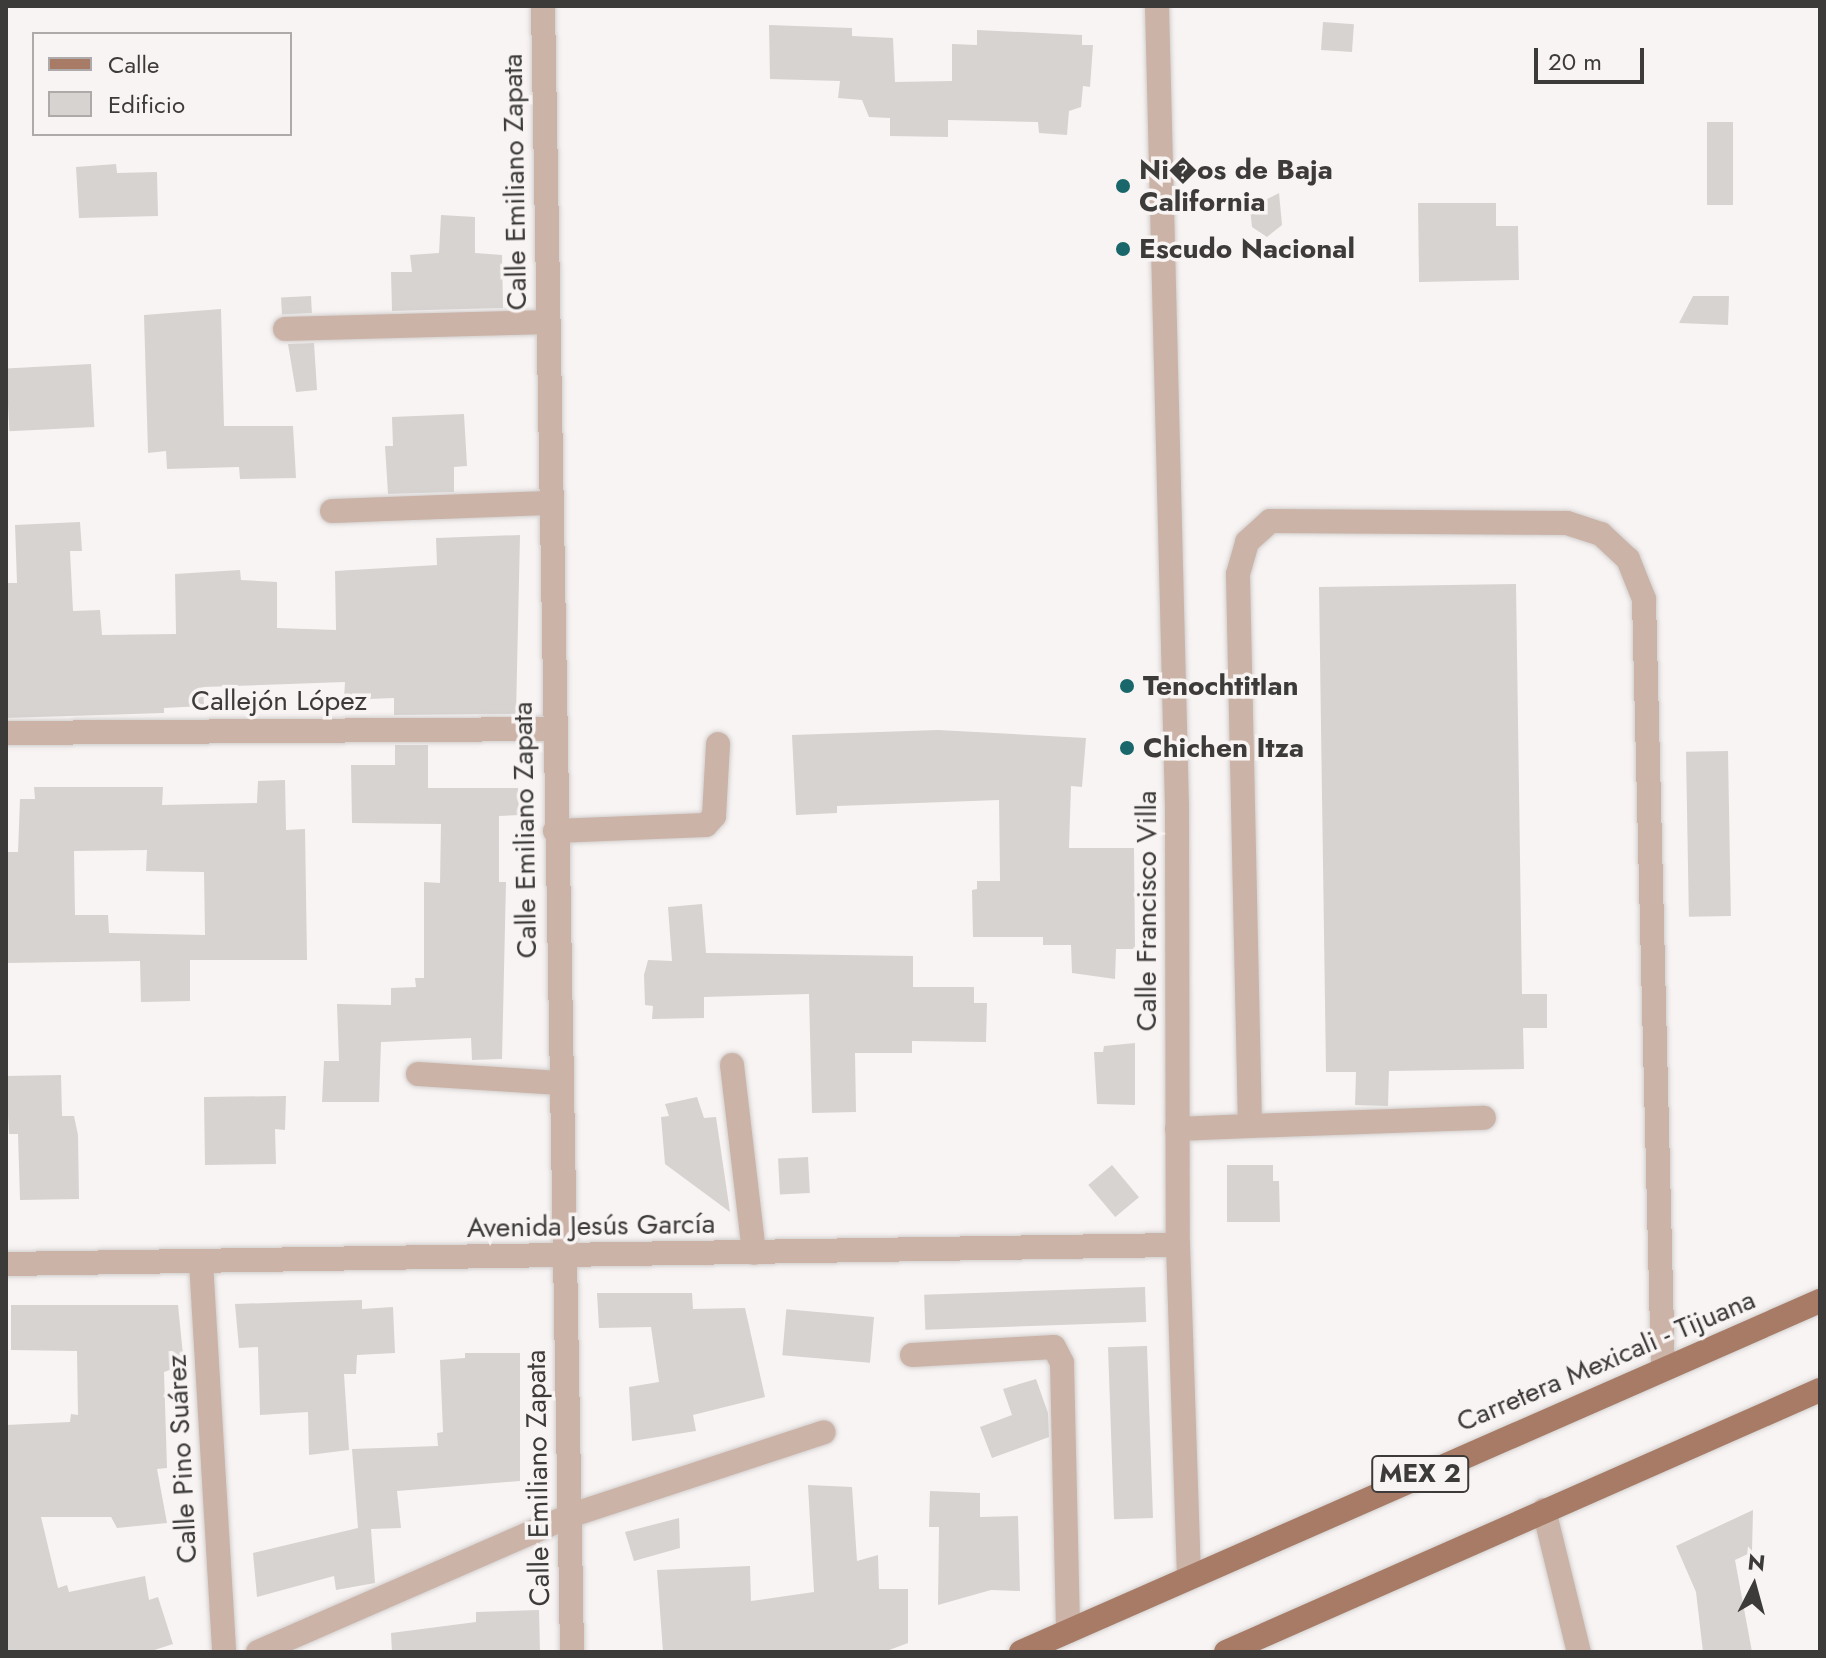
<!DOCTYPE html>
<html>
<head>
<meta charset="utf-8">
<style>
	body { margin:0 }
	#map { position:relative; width:1826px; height:1658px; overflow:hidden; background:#f8f4f3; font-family:Jost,sans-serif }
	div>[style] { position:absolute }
	.building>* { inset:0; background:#d6d3d1; transform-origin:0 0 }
	.roads { filter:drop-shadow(0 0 2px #d2cfce) drop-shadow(0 0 2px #d2cfce) }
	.minor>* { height:24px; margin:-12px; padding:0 12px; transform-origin:12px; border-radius:12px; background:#ccb3a7 }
	.major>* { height:24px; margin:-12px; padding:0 12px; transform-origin:12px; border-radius:12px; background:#a77b65 }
	.dots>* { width:22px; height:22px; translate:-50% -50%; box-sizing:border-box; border:4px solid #f8f4f3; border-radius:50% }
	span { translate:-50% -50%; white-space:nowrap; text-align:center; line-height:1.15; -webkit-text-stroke:7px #f8f4f3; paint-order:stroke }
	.shield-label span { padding:2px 6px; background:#f8f4f3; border:2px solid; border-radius:6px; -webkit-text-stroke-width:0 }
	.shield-label { font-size:26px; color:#3c3b3a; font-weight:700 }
	.poi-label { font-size:28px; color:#3c3b3a; font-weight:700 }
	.left { translate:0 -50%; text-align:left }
	.street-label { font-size:28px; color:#3c3b3a }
	.frame { position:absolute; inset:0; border:8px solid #3c3b3a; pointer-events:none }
	.legend { position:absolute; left:32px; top:32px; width:260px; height:104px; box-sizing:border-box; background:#f8f4f3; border:2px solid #adaaa9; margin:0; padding:10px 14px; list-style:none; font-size:24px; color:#3c3b3a }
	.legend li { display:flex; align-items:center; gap:16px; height:40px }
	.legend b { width:40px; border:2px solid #adaaa9 }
	.north { position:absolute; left:1714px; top:1546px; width:80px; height:80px; -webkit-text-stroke:6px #f8f4f3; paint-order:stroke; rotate:6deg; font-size:22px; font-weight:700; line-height:32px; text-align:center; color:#3c3b3a }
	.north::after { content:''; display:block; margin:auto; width:28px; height:36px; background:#3c3b3a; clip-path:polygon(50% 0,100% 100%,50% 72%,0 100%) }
	.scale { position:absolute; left:1534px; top:48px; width:110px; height:36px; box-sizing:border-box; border:4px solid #3c3b3a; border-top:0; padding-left:10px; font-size:24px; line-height:28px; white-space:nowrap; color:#3c3b3a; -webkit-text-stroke:6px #f8f4f3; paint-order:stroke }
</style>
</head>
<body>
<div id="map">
	<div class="building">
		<div style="left:1323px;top:22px;width:31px;height:28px;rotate:4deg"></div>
		<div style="clip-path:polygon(769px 25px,852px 28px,852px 36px,893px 38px,895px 82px,952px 81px,952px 44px,977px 45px,977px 30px,1082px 35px,1082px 45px,1093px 45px,1090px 87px,1083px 86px,1081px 107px,1069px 111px,1067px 135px,1039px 133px,1038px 122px,948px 120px,948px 137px,890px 136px,890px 118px,869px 117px,862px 100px,838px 98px,840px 81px,770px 79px)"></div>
		<div style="left:1707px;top:122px;width:26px;height:83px"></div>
		<div style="clip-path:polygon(116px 164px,117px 173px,157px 172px,158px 216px,79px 218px,76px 167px)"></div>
		<div style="clip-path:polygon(1279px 193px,1282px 225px,1267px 237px,1252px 227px,1250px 208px)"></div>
		<div style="clip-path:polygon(1418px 203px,1496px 203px,1496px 226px,1518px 226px,1519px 280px,1419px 282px)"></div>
		<div style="clip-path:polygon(441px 215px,475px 217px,475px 253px,502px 255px,503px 308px,392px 311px,391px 272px,412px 272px,410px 255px,439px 253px)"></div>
		<div style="left:311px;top:296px;width:17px;height:30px;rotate:87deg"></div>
		<div style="clip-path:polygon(1693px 296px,1729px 296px,1728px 325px,1679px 323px)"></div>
		<div style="clip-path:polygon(221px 309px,224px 426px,293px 426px,296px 478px,240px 479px,239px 467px,167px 469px,166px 451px,148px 453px,144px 315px)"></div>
		<div style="clip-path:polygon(314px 343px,317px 390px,296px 392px,288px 344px)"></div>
		<div style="left:91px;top:364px;width:63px;height:85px;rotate:87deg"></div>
		<div style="clip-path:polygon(464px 414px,467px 466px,454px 467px,454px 492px,388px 494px,385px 446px,393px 446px,392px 417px)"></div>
		<div style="clip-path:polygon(80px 522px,82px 551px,70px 551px,73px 611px,100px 610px,102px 635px,176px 634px,175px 574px,240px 570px,241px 580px,277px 582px,277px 628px,336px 630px,335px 571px,437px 565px,436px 538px,520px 535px,516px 714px,394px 715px,394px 698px,344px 700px,345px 682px,203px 687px,204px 706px,164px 708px,164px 713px,6px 718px,6px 583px,17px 583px,15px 525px)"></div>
		<div style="clip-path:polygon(1516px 584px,1522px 994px,1547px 994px,1547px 1028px,1523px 1028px,1524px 1069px,1389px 1071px,1388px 1106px,1355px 1105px,1356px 1072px,1326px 1072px,1319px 587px)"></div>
		<div style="clip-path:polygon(938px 730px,1086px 738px,1082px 787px,1071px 786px,1069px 848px,1134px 848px,1135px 949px,1116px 949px,1115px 979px,1072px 973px,1071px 945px,1043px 945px,1043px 937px,973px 937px,972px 890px,977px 889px,977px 881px,1000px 881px,999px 800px,837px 806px,837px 813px,796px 815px,792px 735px)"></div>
		<div style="clip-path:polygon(395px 745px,428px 745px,428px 788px,518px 788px,519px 815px,499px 816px,499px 882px,506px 882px,502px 1059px,472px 1060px,471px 1038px,381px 1042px,379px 1102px,322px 1102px,324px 1061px,339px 1061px,337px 1004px,391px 1005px,391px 988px,416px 987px,415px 978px,424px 978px,424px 882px,440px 883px,441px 824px,352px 823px,351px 765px,395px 765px)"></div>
		<div style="left:1728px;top:751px;width:165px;height:42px;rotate:89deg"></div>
		<div style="clip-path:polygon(evenodd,285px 780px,286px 830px,305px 829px,307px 960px,190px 960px,190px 1001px,141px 1002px,140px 961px,6px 963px,6px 852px,18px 852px,20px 799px,35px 799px,34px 787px,163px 787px,162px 805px,257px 803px,258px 781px,285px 780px,147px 850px,146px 871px,204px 872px,205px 935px,109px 933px,108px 915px,75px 915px,74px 851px,147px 850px)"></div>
		<div style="clip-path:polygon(702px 904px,706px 953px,913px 956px,913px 987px,974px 987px,974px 1003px,987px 1003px,986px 1042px,912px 1041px,912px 1053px,855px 1053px,856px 1112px,812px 1113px,809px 994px,704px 997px,704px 1018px,652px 1019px,653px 1006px,645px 1005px,644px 975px,648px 960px,672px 961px,668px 907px)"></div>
		<div style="clip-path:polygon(1135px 1043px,1135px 1105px,1097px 1104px,1094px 1052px,1103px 1052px,1104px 1046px)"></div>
		<div style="clip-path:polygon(61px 1075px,62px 1116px,74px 1116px,78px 1135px,79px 1199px,20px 1200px,18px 1134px,9px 1134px,6px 1076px)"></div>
		<div style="clip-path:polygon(286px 1096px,285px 1130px,275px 1129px,276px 1164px,205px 1165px,204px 1097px)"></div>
		<div style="clip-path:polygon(697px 1097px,704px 1118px,716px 1117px,730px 1212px,665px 1164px,661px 1117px,669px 1116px,665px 1104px)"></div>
		<div style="left:808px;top:1157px;width:36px;height:30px;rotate:87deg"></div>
		<div style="left:1112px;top:1165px;width:42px;height:31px;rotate:50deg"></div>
		<div style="clip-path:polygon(1227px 1165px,1273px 1165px,1273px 1181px,1279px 1181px,1280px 1222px,1227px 1222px)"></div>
		<div style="left:1145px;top:1287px;width:35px;height:221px;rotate:88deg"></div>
		<div style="clip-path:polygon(597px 1293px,692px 1293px,693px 1309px,745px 1308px,765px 1397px,693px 1415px,696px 1431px,632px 1441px,629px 1387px,659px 1382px,651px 1327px,599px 1328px)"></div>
		<div style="clip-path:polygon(362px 1300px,362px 1309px,393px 1307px,395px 1353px,357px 1355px,356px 1374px,344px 1374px,349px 1450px,309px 1455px,308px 1412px,260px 1415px,258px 1347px,239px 1348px,235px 1304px)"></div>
		<div style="clip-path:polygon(11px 1305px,178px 1305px,184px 1365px,164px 1372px,167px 1468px,157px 1469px,167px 1523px,117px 1528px,111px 1517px,41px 1517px,58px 1588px,67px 1585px,69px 1592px,145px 1576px,149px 1600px,158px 1597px,173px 1644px,148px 1652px,6px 1652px,6px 1425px,70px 1422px,71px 1414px,78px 1415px,77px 1351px,11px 1350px)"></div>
		<div style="left:874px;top:1317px;width:46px;height:88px;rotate:95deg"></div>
		<div style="left:1147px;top:1346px;width:172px;height:39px;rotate:88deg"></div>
		<div style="clip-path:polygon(465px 1353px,520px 1353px,520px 1481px,397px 1491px,401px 1528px,371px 1529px,375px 1583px,336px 1590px,334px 1576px,257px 1597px,253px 1553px,358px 1528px,352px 1449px,438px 1446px,437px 1433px,443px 1432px,440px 1360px,465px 1358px)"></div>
		<div style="clip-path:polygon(1036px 1379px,1048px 1413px,1049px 1437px,992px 1458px,980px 1427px,1012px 1415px,1003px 1389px)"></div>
		<div style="clip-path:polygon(808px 1485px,852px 1487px,857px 1561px,878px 1555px,879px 1589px,908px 1589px,908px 1643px,884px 1652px,663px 1652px,657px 1570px,750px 1566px,751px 1601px,814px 1592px)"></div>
		<div style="clip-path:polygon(930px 1491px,980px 1493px,980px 1517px,1018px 1516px,1020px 1591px,991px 1590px,938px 1605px,939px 1527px,929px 1527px)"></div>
		<div style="clip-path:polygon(1753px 1510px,1752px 1552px,1735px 1560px,1752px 1652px,1703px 1652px,1696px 1592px,1676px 1546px)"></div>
		<div style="clip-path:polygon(679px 1518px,680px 1548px,634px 1561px,625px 1532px)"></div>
		<div style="clip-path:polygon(539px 1610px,540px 1652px,392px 1652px,391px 1633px,476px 1622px,476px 1612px)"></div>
	</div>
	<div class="roads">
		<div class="minor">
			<div style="left:543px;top:6px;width:1646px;rotate:88.99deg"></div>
			<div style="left:1157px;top:6px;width:800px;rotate:88.57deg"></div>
			<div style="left:1177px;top:806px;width:439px;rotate:89.9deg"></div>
			<div style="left:1178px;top:1245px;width:331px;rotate:88.1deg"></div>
			<div style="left:285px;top:329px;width:262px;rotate:-1.5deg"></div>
			<div style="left:332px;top:511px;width:217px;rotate:-2.1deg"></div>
			<div style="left:6px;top:733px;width:546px;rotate:-0.42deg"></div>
			<div style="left:555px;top:831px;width:151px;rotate:-2.3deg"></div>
			<div style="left:706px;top:825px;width:12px;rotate:-48deg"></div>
			<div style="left:714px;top:816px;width:72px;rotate:-86.8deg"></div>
			<div style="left:732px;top:1065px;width:189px;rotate:83.3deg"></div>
			<div style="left:418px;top:1074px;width:142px;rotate:3.6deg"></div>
			<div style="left:1250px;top:1126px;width:234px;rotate:-2deg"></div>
			<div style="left:1177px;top:1129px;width:73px;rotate:-2.4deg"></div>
			<div style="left:1250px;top:1126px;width:552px;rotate:-91.25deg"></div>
			<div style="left:1238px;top:574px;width:33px;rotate:-74deg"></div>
			<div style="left:1247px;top:542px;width:31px;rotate:-42deg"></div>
			<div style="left:1270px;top:521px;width:297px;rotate:0.4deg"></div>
			<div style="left:1567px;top:523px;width:36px;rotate:18deg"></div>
			<div style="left:1601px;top:534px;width:37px;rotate:43deg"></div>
			<div style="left:1628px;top:559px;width:43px;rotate:68.2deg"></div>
			<div style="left:1644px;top:599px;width:770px;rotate:88.59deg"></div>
			<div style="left:201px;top:1262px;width:391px;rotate:86.6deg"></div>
			<div style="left:6px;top:1264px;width:1172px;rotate:-0.93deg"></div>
			<div style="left:912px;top:1355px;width:142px;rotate:-3.2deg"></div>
			<div style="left:1054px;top:1347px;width:18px;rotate:63deg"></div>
			<div style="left:1062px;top:1363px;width:268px;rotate:88.7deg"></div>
			<div style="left:1544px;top:1510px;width:146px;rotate:76.2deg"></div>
			<div style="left:258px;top:1652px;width:339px;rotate:-23.6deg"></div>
			<div style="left:569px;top:1516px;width:268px;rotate:-18.2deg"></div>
		</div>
		<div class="major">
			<div style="left:1021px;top:1652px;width:873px;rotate:-23.72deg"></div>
			<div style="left:1226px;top:1652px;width:649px;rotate:-23.8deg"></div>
		</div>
	</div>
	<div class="dots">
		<div style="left:1123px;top:186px;background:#19676a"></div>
		<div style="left:1123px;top:249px;background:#19676a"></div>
		<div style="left:1127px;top:686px;background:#19676a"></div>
		<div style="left:1127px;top:748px;background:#19676a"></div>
	</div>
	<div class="shield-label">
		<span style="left:1420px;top:1474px">MEX 2</span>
	</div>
	<div class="poi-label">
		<span class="left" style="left:1139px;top:186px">Ni�os de Baja<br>California</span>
		<span class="left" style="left:1139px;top:249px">Escudo Nacional</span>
		<span class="left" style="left:1143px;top:686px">Tenochtitlan</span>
		<span class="left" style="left:1143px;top:748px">Chichen Itza</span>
	</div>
	<div class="street-label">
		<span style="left:515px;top:182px;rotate:-91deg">Calle Emiliano Zapata</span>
		<span style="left:279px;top:701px">Callejón López</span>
		<span style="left:525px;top:830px;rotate:-91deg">Calle Emiliano Zapata</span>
		<span style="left:1147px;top:911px;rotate:-90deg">Calle Francisco Villa</span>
		<span style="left:591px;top:1226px;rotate:-1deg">Avenida Jesús García</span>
		<span style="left:1606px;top:1361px;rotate:-23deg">Carretera Mexicali - Tijuana</span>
		<span style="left:182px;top:1459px;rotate:-93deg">Calle Pino Suárez</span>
		<span style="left:538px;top:1478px;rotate:-91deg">Calle Emiliano Zapata</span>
	</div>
	<div class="frame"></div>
	<ul class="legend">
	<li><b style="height:10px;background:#a77b65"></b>Calle</li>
	<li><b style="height:22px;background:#d6d3d1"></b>Edificio</li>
	</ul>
	<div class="north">N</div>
	<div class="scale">20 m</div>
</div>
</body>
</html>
